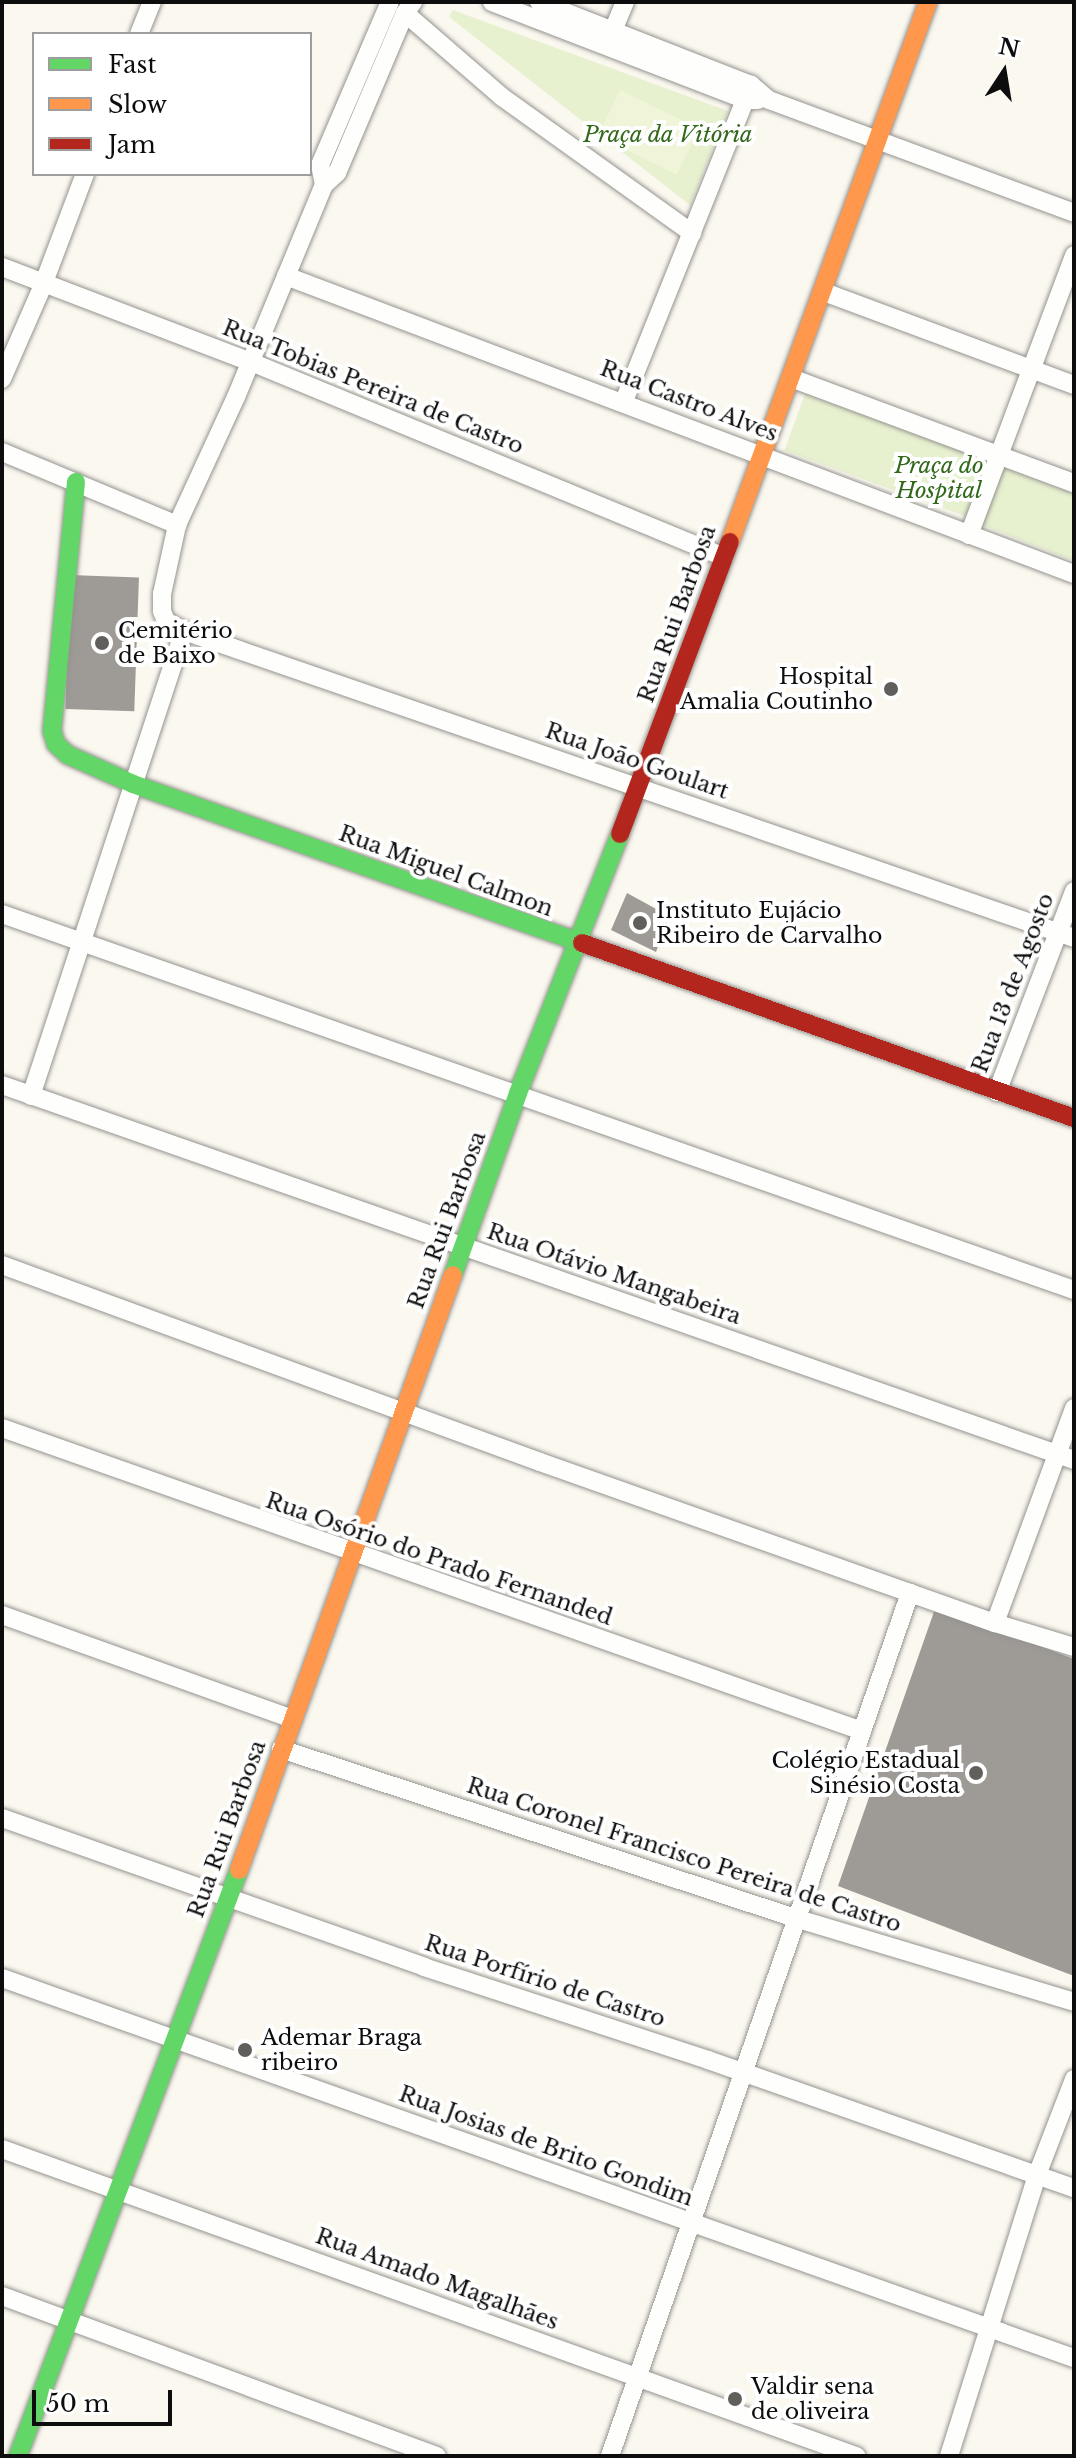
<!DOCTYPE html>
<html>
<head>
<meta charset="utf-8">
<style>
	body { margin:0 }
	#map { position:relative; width:1076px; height:2458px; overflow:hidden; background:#fbf8f0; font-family:"Libre Baskerville",serif }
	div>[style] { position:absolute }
	.green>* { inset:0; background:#e7f1cf; transform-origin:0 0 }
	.pitch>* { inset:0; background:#f0f5d9; transform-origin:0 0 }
	.building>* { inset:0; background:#9e9a96; transform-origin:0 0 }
	.roads { filter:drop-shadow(0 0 2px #94938f) drop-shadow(0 0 2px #94938f) }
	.street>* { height:18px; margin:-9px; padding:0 9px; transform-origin:9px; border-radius:9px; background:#fefefd }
	.fast>* { height:18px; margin:-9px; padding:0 9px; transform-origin:9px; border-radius:9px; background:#63d668 }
	.slow>* { height:18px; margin:-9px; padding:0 9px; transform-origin:9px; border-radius:9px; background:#ff974d }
	.jam>* { height:18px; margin:-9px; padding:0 9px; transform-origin:9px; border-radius:9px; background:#b3261e }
	.dots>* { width:22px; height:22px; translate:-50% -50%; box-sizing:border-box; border:4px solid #fff; border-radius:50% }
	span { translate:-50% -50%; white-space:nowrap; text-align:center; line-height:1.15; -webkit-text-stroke:8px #fff; paint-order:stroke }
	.park-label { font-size:22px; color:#316819; font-style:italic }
	.street-label { font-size:22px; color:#0d0d0d }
	.poi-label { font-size:22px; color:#0d0d0d }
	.left { translate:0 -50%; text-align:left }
	.right { translate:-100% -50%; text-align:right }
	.frame { position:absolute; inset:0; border:4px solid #0d0d0d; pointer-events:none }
	.legend { position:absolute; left:32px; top:32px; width:280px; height:144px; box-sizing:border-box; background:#fff; border:2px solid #9e9e9e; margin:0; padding:10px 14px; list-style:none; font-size:24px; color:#0d0d0d }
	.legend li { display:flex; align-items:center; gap:16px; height:40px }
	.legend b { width:40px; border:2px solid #9e9e9e }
	.north { position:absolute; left:964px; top:32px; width:80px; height:80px; -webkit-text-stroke:6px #fff; paint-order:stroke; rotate:12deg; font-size:22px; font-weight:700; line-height:32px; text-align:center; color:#0d0d0d }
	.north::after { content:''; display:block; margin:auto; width:28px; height:36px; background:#0d0d0d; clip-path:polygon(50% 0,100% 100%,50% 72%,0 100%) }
	.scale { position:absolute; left:32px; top:2390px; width:140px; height:36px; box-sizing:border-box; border:4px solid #0d0d0d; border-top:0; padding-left:10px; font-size:24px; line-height:28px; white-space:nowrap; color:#0d0d0d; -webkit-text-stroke:6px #fff; paint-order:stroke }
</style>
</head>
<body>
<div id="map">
	<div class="green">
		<div style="clip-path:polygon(453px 10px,728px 111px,690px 205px,449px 17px)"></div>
		<div style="left:805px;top:394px;width:193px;height:60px;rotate:20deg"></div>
		<div style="clip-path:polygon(1004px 468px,1074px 494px,1074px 561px,982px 525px)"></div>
	</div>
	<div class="pitch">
		<div style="left:620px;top:90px;width:88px;height:51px;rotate:26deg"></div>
	</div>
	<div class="building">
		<div style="left:70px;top:575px;width:69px;height:134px;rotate:2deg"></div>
		<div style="clip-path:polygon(627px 893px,669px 916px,656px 952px,611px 930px)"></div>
		<div style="clip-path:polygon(936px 1606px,1074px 1659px,1074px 1976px,838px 1886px)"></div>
	</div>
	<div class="roads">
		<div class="street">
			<div style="left:492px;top:2px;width:272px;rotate:21.1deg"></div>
			<div style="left:746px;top:100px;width:12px"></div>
			<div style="left:539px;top:2px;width:228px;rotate:21.4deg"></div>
			<div style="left:751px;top:85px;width:23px;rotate:40deg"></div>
			<div style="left:769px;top:100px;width:325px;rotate:20.3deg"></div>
			<div style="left:405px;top:13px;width:128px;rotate:40.9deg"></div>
			<div style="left:502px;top:97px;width:234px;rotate:35.6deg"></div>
			<div style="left:139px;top:34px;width:35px;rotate:-68deg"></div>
			<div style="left:609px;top:40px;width:41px;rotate:-67.2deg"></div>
			<div style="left:324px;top:185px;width:20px;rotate:-101deg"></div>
			<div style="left:320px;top:165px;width:177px;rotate:-66.8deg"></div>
			<div style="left:2px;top:267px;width:267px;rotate:20.9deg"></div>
			<div style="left:251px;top:362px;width:512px;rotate:22.4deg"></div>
			<div style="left:286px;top:276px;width:842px;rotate:20.72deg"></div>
			<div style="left:824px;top:292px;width:267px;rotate:20.4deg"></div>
			<div style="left:791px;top:378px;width:302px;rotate:20.4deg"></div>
			<div style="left:2px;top:379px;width:103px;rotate:-66.4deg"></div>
			<div style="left:43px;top:285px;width:119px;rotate:-69.3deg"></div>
			<div style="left:624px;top:401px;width:341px;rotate:-68.1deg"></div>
			<div style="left:2px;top:452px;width:190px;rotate:22.6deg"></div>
			<div style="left:969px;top:535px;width:299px;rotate:-69.4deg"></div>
			<div style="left:184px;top:631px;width:941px;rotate:19.03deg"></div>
			<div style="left:2px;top:914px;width:1136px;rotate:19.33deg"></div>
			<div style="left:2px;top:1085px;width:1136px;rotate:19.28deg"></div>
			<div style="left:997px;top:1092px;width:215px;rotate:-69deg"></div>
			<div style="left:31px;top:1096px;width:490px;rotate:-71.8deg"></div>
			<div style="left:184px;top:631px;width:21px;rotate:-151deg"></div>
			<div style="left:166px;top:621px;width:11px;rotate:-112deg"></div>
			<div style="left:162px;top:611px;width:17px;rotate:-90deg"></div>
			<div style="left:162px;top:594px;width:71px;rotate:-77.7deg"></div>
			<div style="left:177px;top:525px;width:141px;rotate:-65.3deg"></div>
			<div style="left:236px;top:397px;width:230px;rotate:-67.5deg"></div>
			<div style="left:324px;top:185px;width:18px;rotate:-43deg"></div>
			<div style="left:337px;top:173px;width:174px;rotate:-67deg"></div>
			<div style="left:405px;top:13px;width:14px;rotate:-54deg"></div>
			<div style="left:2px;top:1265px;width:573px;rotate:20.11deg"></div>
			<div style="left:540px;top:1462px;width:483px;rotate:19.5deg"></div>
			<div style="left:995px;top:1623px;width:83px;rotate:16.9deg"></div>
			<div style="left:2px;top:1428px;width:912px;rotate:19.41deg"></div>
			<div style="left:2px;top:1615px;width:308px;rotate:19.7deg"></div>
			<div style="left:995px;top:1623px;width:229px;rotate:-69.8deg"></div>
			<div style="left:281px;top:1749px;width:544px;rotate:18.2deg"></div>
			<div style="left:798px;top:1919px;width:288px;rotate:16.7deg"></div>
			<div style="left:2px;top:1818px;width:448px;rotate:19.4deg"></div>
			<div style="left:424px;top:1967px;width:299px;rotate:18.1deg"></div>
			<div style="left:708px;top:2060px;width:388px;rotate:19.3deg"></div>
			<div style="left:2px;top:1978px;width:1137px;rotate:19.52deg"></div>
			<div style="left:2px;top:2149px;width:908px;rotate:19.77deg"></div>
			<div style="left:2px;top:2296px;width:463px;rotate:20.2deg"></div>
			<div style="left:610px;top:2456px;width:914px;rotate:-70.83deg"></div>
			<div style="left:949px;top:2456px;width:294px;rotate:-72.6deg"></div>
			<div style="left:1037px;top:2175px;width:103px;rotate:-68.9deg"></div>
		</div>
		<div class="fast">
			<div style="left:76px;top:482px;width:250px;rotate:95.5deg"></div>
			<div style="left:52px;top:731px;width:14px;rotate:73deg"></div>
			<div style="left:56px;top:744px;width:16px;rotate:43deg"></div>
			<div style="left:68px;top:755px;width:71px;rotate:24deg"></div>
			<div style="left:133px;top:784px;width:476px;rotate:19.5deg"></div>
			<div style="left:453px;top:1275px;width:193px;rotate:-70.3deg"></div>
			<div style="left:518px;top:1093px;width:278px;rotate:-68.5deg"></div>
			<div style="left:18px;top:2456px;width:626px;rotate:-69.34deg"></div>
		</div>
		<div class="slow">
			<div style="left:730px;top:542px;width:575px;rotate:-69.86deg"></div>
			<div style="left:239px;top:1870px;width:632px;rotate:-70.22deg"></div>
		</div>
		<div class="jam">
			<div style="left:620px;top:834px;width:312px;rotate:-69.4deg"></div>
			<div style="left:582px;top:943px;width:522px;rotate:19.58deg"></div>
		</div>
	</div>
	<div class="dots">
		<div style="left:102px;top:643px;background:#605f5c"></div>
		<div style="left:891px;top:689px;background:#605f5c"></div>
		<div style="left:640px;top:923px;background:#605f5c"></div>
		<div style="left:976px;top:1773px;background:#605f5c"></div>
		<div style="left:245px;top:2050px;background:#605f5c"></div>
		<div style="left:735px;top:2399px;background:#605f5c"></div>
	</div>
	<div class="park-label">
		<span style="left:668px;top:135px">Praça da Vitória</span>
		<span style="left:939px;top:478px">Praça do<br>Hospital</span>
	</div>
	<div class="street-label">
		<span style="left:373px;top:387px;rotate:22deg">Rua Tobias Pereira de Castro</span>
		<span style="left:689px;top:401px;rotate:21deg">Rua Castro Alves</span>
		<span style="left:677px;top:614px;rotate:-70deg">Rua Rui Barbosa</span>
		<span style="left:637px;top:761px;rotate:19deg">Rua João Goulart</span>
		<span style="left:446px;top:871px;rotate:20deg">Rua Miguel Calmon</span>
		<span style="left:1013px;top:983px;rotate:-69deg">Rua 13 de Agosto</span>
		<span style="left:447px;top:1220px;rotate:-70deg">Rua Rui Barbosa</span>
		<span style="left:614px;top:1274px;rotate:19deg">Rua Otávio Mangabeira</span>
		<span style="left:439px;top:1559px;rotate:19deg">Rua Osório do Prado Fernanded</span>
		<span style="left:227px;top:1829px;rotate:-70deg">Rua Rui Barbosa</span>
		<span style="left:684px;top:1855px;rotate:18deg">Rua Coronel Francisco Pereira de Castro</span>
		<span style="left:545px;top:1981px;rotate:18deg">Rua Porfírio de Castro</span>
		<span style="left:546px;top:2146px;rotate:20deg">Rua Josias de Brito Gondim</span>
		<span style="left:437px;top:2279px;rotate:20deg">Rua Amado Magalhães</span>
	</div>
	<div class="poi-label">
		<span class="left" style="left:118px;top:643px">Cemitério<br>de Baixo</span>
		<span class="right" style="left:873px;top:689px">Hospital<br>Amalia Coutinho</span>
		<span class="left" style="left:656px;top:923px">Instituto Eujácio<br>Ribeiro de Carvalho</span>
		<span class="right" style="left:960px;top:1773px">Colégio Estadual<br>Sinésio Costa</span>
		<span class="left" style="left:261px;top:2050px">Ademar Braga<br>ribeiro</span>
		<span class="left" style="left:751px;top:2399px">Valdir sena<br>de oliveira</span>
	</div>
	<div class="frame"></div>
	<ul class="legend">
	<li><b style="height:10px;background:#63d668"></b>Fast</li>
	<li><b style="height:10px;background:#ff974d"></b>Slow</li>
	<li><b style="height:10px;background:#b3261e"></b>Jam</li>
	</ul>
	<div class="north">N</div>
	<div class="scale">50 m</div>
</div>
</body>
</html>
